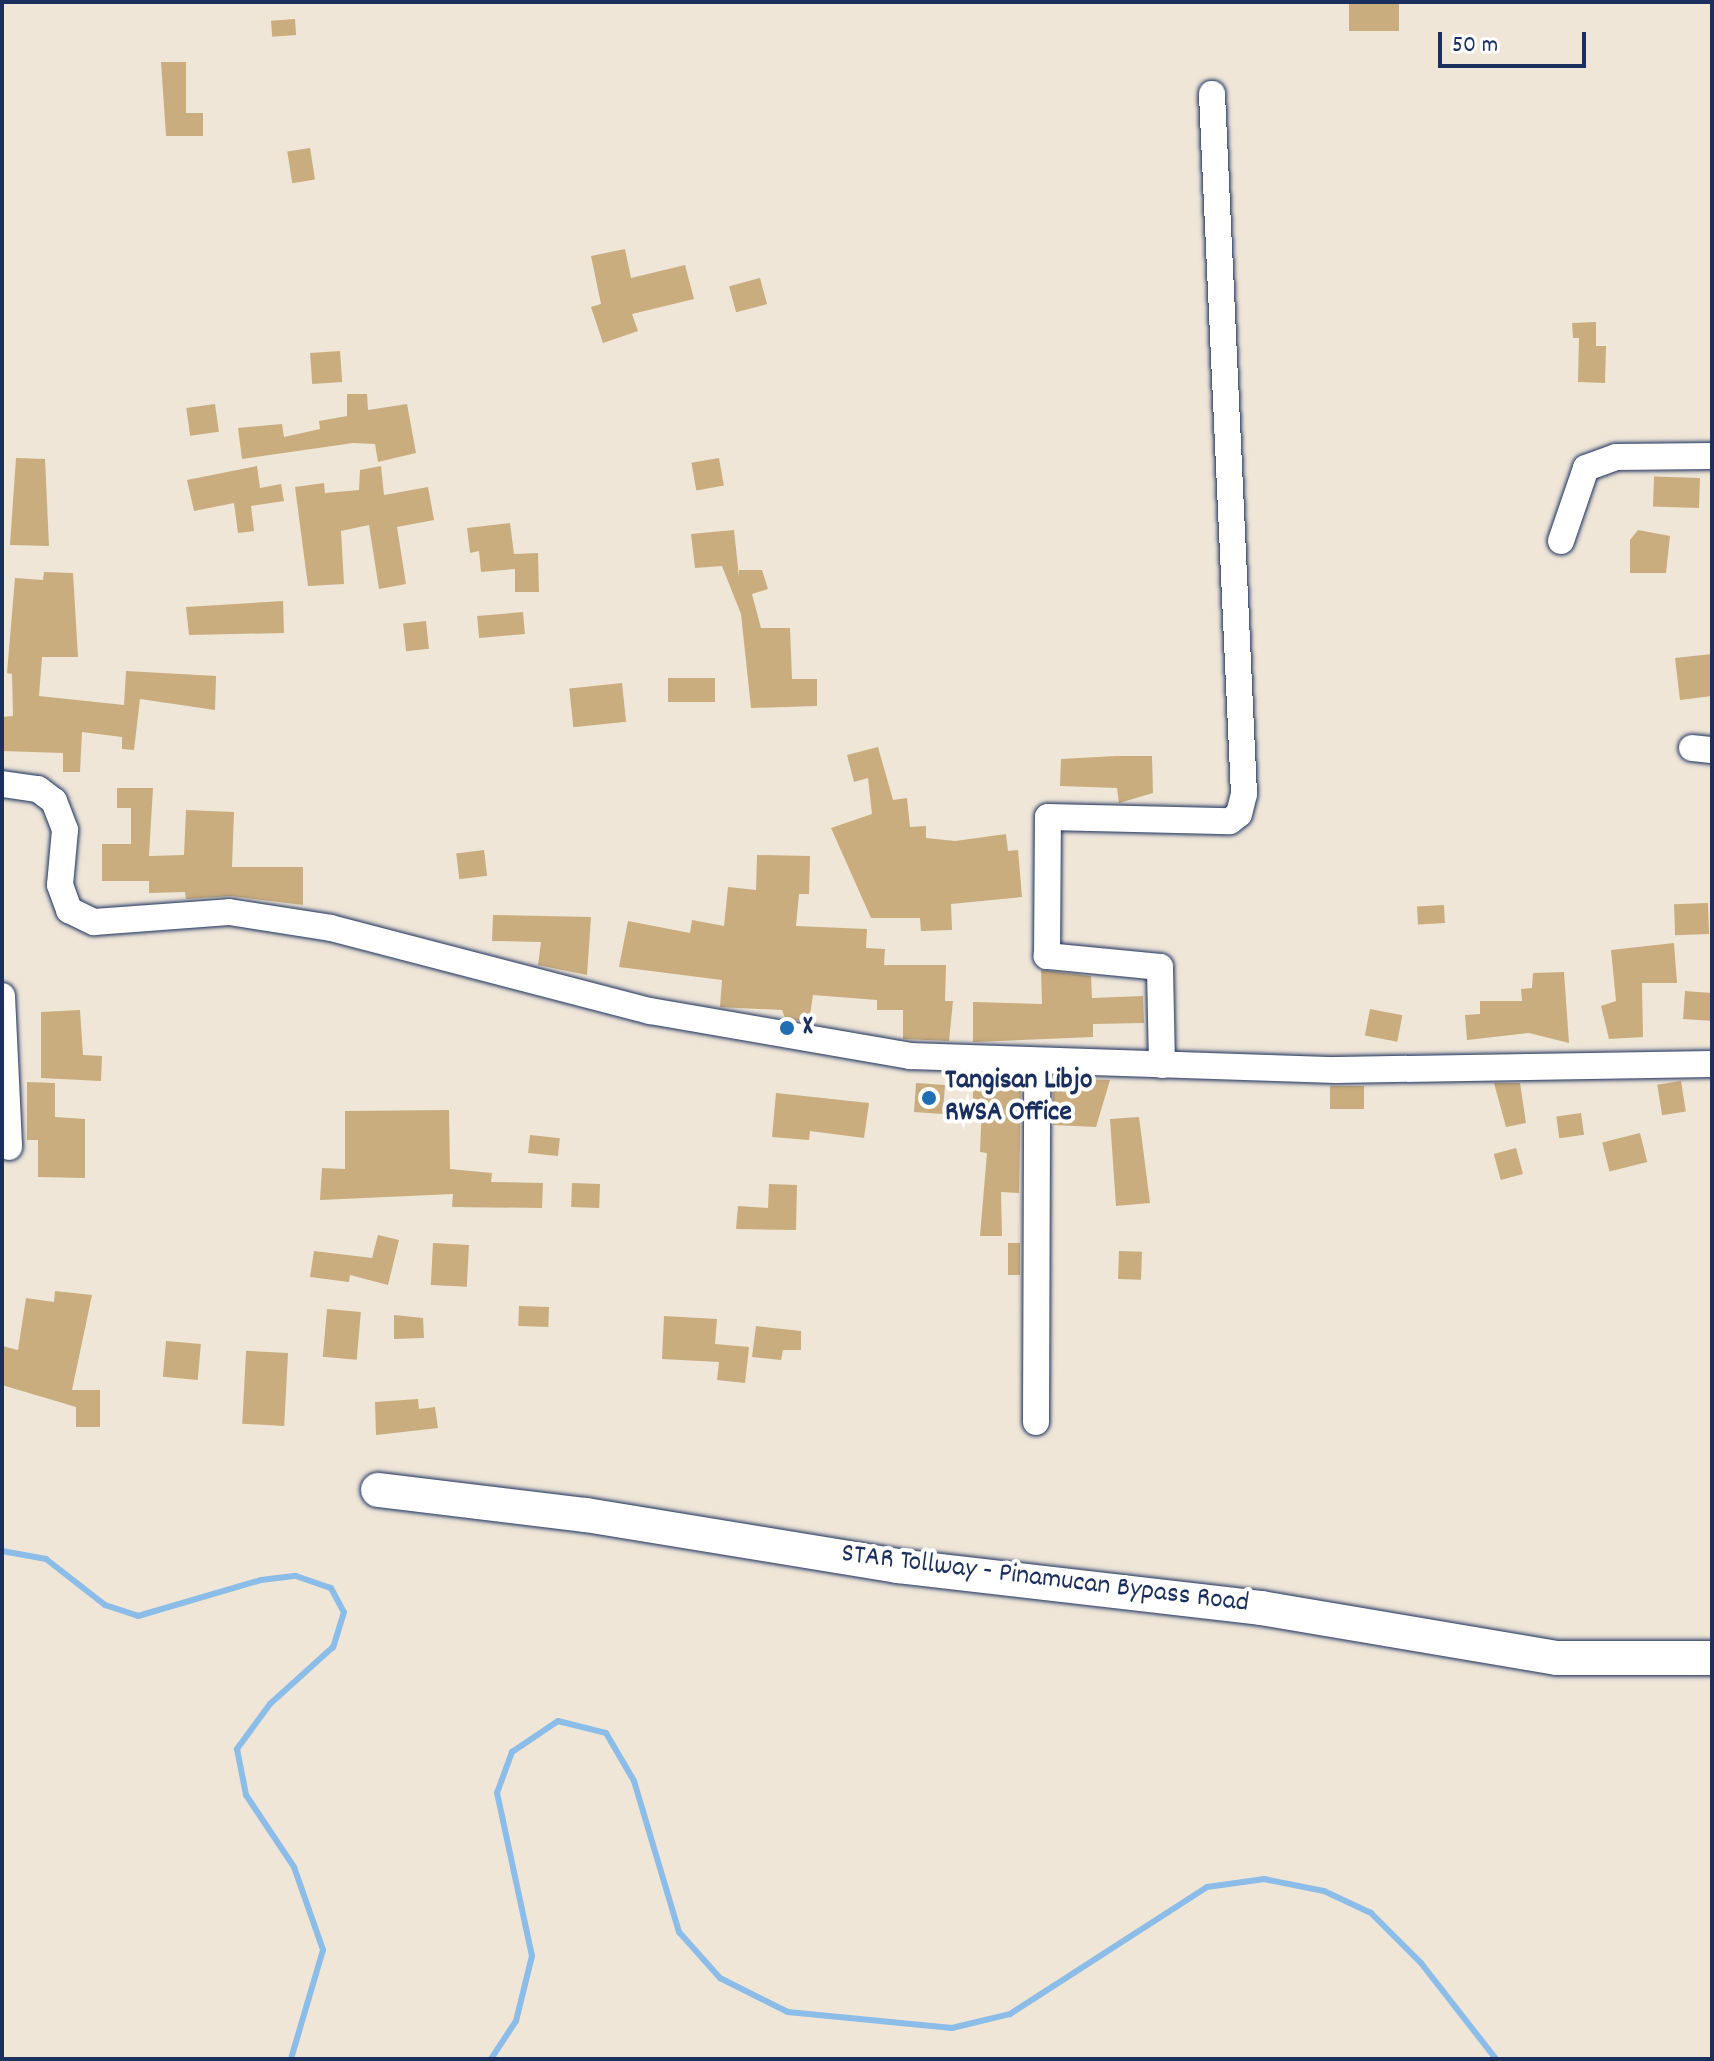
<!DOCTYPE html>
<html>
<head>
<meta charset="utf-8">
<style>
	body { margin:0 }
	#map { position:relative; width:1714px; height:2061px; overflow:hidden; background:#efe6d8; font-family:Dekko,sans-serif }
	div>[style] { position:absolute }
	.stream>* { height:6px; margin:-3px; padding:0 3px; transform-origin:3px; border-radius:3px; background:#8cbde8 }
	.building>* { inset:0; background:#c9ad7e; transform-origin:0 0 }
	.roads { filter:drop-shadow(0 0 2px #1b2f5e) drop-shadow(0 0 2px #1b2f5e) }
	.minor>* { height:26px; margin:-13px; padding:0 13px; transform-origin:13px; border-radius:13px; background:#fff }
	.major>* { height:34px; margin:-17px; padding:0 17px; transform-origin:17px; border-radius:17px; background:#fff }
	.dots>* { width:22px; height:22px; translate:-50% -50%; box-sizing:border-box; border:4px solid #fff; border-radius:50% }
	span { translate:-50% -50%; white-space:nowrap; text-align:center; line-height:1.15; -webkit-text-stroke:8px #fff; paint-order:stroke }
	.poi-label { font-size:28px; color:#1b2f5e; font-weight:700 }
	.left { translate:0 -50%; text-align:left }
	.street-label { font-size:28px; color:#1b2f5e }
	.frame { position:absolute; inset:0; border:4px solid #1b2f5e; pointer-events:none }
	.scale { position:absolute; left:1438px; top:32px; width:148px; height:36px; box-sizing:border-box; border:4px solid #1b2f5e; border-top:0; padding-left:10px; font-size:24px; line-height:28px; white-space:nowrap; color:#1b2f5e; -webkit-text-stroke:6px #fff; paint-order:stroke }
</style>
</head>
<body>
<div id="map">
	<div class="stream">
		<div style="left:2px;top:1551px;width:45px;rotate:10.3deg"></div>
		<div style="left:46px;top:1559px;width:75px;rotate:37.9deg"></div>
		<div style="left:105px;top:1605px;width:35px;rotate:18deg"></div>
		<div style="left:138px;top:1616px;width:128px;rotate:-16.3deg"></div>
		<div style="left:261px;top:1580px;width:35px;rotate:-7deg"></div>
		<div style="left:296px;top:1576px;width:37px;rotate:19deg"></div>
		<div style="left:331px;top:1588px;width:27px;rotate:62deg"></div>
		<div style="left:344px;top:1612px;width:37px;rotate:107deg"></div>
		<div style="left:333px;top:1647px;width:85px;rotate:137.9deg"></div>
		<div style="left:270px;top:1704px;width:56px;rotate:126.3deg"></div>
		<div style="left:237px;top:1749px;width:47px;rotate:78.9deg"></div>
		<div style="left:246px;top:1795px;width:87px;rotate:56.3deg"></div>
		<div style="left:294px;top:1867px;width:88px;rotate:70.7deg"></div>
		<div style="left:323px;top:1950px;width:114px;rotate:106.4deg"></div>
		<div style="left:491px;top:2059px;width:45px;rotate:-56.7deg"></div>
		<div style="left:516px;top:2021px;width:67px;rotate:-76.2deg"></div>
		<div style="left:532px;top:1956px;width:167px;rotate:-102.1deg"></div>
		<div style="left:497px;top:1793px;width:44px;rotate:-69.9deg"></div>
		<div style="left:512px;top:1752px;width:55px;rotate:-34deg"></div>
		<div style="left:558px;top:1721px;width:49px;rotate:14deg"></div>
		<div style="left:606px;top:1733px;width:56px;rotate:59.7deg"></div>
		<div style="left:634px;top:1781px;width:158px;rotate:73.4deg"></div>
		<div style="left:679px;top:1932px;width:62px;rotate:48.3deg"></div>
		<div style="left:720px;top:1978px;width:76px;rotate:26.6deg"></div>
		<div style="left:788px;top:2012px;width:165px;rotate:5.6deg"></div>
		<div style="left:952px;top:2028px;width:60px;rotate:-13.6deg"></div>
		<div style="left:1010px;top:2014px;width:234px;rotate:-32.8deg"></div>
		<div style="left:1207px;top:1887px;width:58px;rotate:-8deg"></div>
		<div style="left:1264px;top:1879px;width:61px;rotate:11.3deg"></div>
		<div style="left:1324px;top:1891px;width:52px;rotate:25.1deg"></div>
		<div style="left:1371px;top:1913px;width:71px;rotate:45deg"></div>
		<div style="left:1421px;top:1963px;width:122px;rotate:52deg"></div>
	</div>
	<div class="building">
		<div style="left:1349px;top:2px;width:50px;height:29px"></div>
		<div style="left:295px;top:19px;width:16px;height:24px;rotate:86deg"></div>
		<div style="clip-path:polygon(161px 62px,186px 62px,186px 113px,203px 113px,203px 136px,166px 136px)"></div>
		<div style="left:310px;top:148px;width:32px;height:23px;rotate:81deg"></div>
		<div style="clip-path:polygon(625px 249px,631px 278px,685px 265px,694px 299px,632px 314px,638px 331px,603px 343px,591px 307px,601px 304px,591px 256px)"></div>
		<div style="left:760px;top:278px;width:27px;height:32px;rotate:75deg"></div>
		<div style="clip-path:polygon(1596px 322px,1596px 346px,1606px 346px,1605px 383px,1578px 382px,1579px 338px,1573px 338px,1572px 323px)"></div>
		<div style="left:340px;top:351px;width:31px;height:30px;rotate:86deg"></div>
		<div style="clip-path:polygon(347px 394px,367px 394px,368px 410px,407px 404px,416px 453px,378px 462px,375px 444px,353px 443px,242px 459px,238px 428px,282px 424px,284px 437px,320px 429px,319px 421px,347px 416px)"></div>
		<div style="left:215px;top:404px;width:28px;height:29px;rotate:82deg"></div>
		<div style="clip-path:polygon(16px 458px,45px 459px,49px 546px,10px 545px)"></div>
		<div style="left:719px;top:458px;width:28px;height:28px;rotate:80deg"></div>
		<div style="clip-path:polygon(257px 466px,260px 488px,281px 484px,284px 501px,251px 506px,254px 531px,238px 533px,234px 503px,194px 511px,187px 480px)"></div>
		<div style="clip-path:polygon(381px 466px,384px 495px,428px 487px,434px 520px,397px 527px,406px 584px,379px 589px,369px 525px,341px 531px,344px 584px,308px 586px,295px 487px,324px 483px,325px 493px,359px 490px,360px 470px)"></div>
		<div style="left:1700px;top:478px;width:30px;height:46px;rotate:92deg"></div>
		<div style="clip-path:polygon(510px 523px,514px 554px,538px 553px,539px 592px,515px 592px,515px 569px,481px 572px,479px 551px,470px 553px,467px 528px)"></div>
		<div style="clip-path:polygon(734px 530px,739px 577px,739px 570px,762px 570px,768px 589px,752px 594px,761px 628px,790px 628px,792px 679px,817px 679px,817px 706px,751px 708px,741px 614px,722px 566px,695px 568px,691px 534px)"></div>
		<div style="clip-path:polygon(1638px 530px,1670px 536px,1666px 573px,1630px 573px,1630px 540px)"></div>
		<div style="clip-path:polygon(44px 572px,73px 573px,78px 657px,42px 657px,39px 696px,124px 705px,126px 671px,216px 676px,215px 710px,140px 699px,134px 750px,122px 749px,122px 737px,82px 732px,80px 772px,63px 772px,63px 753px,2px 751px,2px 717px,13px 716px,12px 674px,7px 673px,15px 578px,43px 580px)"></div>
		<div style="clip-path:polygon(283px 601px,284px 633px,189px 635px,186px 607px)"></div>
		<div style="left:523px;top:612px;width:22px;height:46px;rotate:85deg"></div>
		<div style="left:426px;top:621px;width:28px;height:23px;rotate:84deg"></div>
		<div style="clip-path:polygon(1712px 654px,1712px 696px,1680px 700px,1675px 658px)"></div>
		<div style="left:668px;top:678px;width:47px;height:24px"></div>
		<div style="left:622px;top:683px;width:39px;height:53px;rotate:84deg"></div>
		<div style="clip-path:polygon(878px 747px,893px 800px,907px 798px,910px 827px,926px 826px,926px 838px,955px 841px,1006px 834px,1008px 851px,1018px 850px,1022px 897px,951px 904px,952px 930px,921px 931px,920px 918px,871px 918px,831px 828px,872px 814px,868px 778px,854px 782px,847px 755px)"></div>
		<div style="clip-path:polygon(1116px 756px,1152px 756px,1153px 793px,1119px 803px,1117px 788px,1060px 786px,1061px 759px)"></div>
		<div style="clip-path:polygon(117px 788px,153px 788px,149px 856px,184px 855px,186px 810px,234px 812px,232px 867px,303px 867px,303px 905px,231px 896px,186px 899px,185px 892px,149px 893px,149px 881px,102px 881px,102px 844px,131px 844px,131px 808px,117px 808px)"></div>
		<div style="left:484px;top:850px;width:26px;height:28px;rotate:83deg"></div>
		<div style="clip-path:polygon(757px 855px,810px 856px,809px 894px,799px 894px,796px 926px,867px 929px,866px 948px,885px 949px,884px 965px,946px 965px,945px 1001px,953px 1001px,949px 1041px,903px 1039px,903px 1010px,877px 1010px,877px 1000px,813px 995px,809px 1022px,785px 1018px,782px 1010px,720px 1007px,722px 980px,619px 967px,628px 921px,690px 933px,692px 920px,724px 926px,728px 887px,756px 890px)"></div>
		<div style="left:1708px;top:903px;width:31px;height:34px;rotate:88deg"></div>
		<div style="left:1444px;top:905px;width:18px;height:27px;rotate:87deg"></div>
		<div style="clip-path:polygon(493px 915px,591px 917px,587px 975px,538px 965px,541px 942px,492px 941px)"></div>
		<div style="clip-path:polygon(1674px 943px,1677px 983px,1642px 983px,1643px 1037px,1609px 1039px,1601px 1006px,1616px 1001px,1611px 950px)"></div>
		<div style="clip-path:polygon(1041px 970px,1091px 976px,1092px 998px,1143px 996px,1144px 1023px,1093px 1024px,1093px 1037px,973px 1042px,973px 1002px,1042px 1004px)"></div>
		<div style="clip-path:polygon(1564px 972px,1569px 1043px,1529px 1033px,1467px 1040px,1465px 1015px,1480px 1014px,1480px 1001px,1522px 1001px,1521px 989px,1532px 988px,1533px 973px)"></div>
		<div style="left:1685px;top:991px;width:27px;height:28px;rotate:4deg"></div>
		<div style="left:1370px;top:1009px;width:33px;height:27px;rotate:11deg"></div>
		<div style="clip-path:polygon(80px 1010px,83px 1055px,102px 1056px,101px 1081px,41px 1078px,41px 1012px)"></div>
		<div style="clip-path:polygon(1053px 1078px,1110px 1080px,1096px 1127px,1053px 1125px)"></div>
		<div style="clip-path:polygon(973px 1079px,1021px 1082px,1019px 1193px,1001px 1192px,1002px 1236px,980px 1236px,987px 1153px,980px 1152px,982px 1105px,973px 1105px)"></div>
		<div style="left:1681px;top:1081px;width:31px;height:24px;rotate:81deg"></div>
		<div style="clip-path:polygon(27px 1082px,55px 1083px,55px 1117px,85px 1119px,85px 1178px,38px 1177px,38px 1140px,27px 1140px)"></div>
		<div style="left:916px;top:1083px;width:29px;height:29px;rotate:4deg"></div>
		<div style="clip-path:polygon(1494px 1083px,1520px 1083px,1526px 1123px,1506px 1127px)"></div>
		<div style="left:1330px;top:1086px;width:34px;height:23px"></div>
		<div style="clip-path:polygon(776px 1093px,869px 1103px,864px 1138px,810px 1131px,809px 1140px,772px 1137px)"></div>
		<div style="clip-path:polygon(449px 1110px,450px 1169px,492px 1173px,491px 1182px,543px 1183px,542px 1208px,452px 1207px,453px 1194px,320px 1200px,322px 1168px,345px 1169px,345px 1111px)"></div>
		<div style="left:1581px;top:1113px;width:22px;height:25px;rotate:82deg"></div>
		<div style="clip-path:polygon(1139px 1117px,1150px 1203px,1116px 1206px,1110px 1119px)"></div>
		<div style="left:1640px;top:1133px;width:30px;height:39px;rotate:76deg"></div>
		<div style="left:530px;top:1135px;width:30px;height:18px;rotate:6deg"></div>
		<div style="left:1516px;top:1148px;width:27px;height:23px;rotate:75deg"></div>
		<div style="left:572px;top:1183px;width:28px;height:24px;rotate:2deg"></div>
		<div style="clip-path:polygon(769px 1184px,797px 1185px,796px 1230px,736px 1229px,738px 1206px,768px 1208px)"></div>
		<div style="clip-path:polygon(378px 1235px,399px 1240px,388px 1285px,350px 1275px,349px 1282px,310px 1277px,314px 1251px,372px 1258px)"></div>
		<div style="left:433px;top:1243px;width:36px;height:42px;rotate:3deg"></div>
		<div style="left:1020px;top:1243px;width:32px;height:12px;rotate:90deg"></div>
		<div style="left:1119px;top:1251px;width:23px;height:28px;rotate:2deg"></div>
		<div style="clip-path:polygon(55px 1291px,92px 1295px,72px 1390px,100px 1390px,100px 1427px,76px 1427px,76px 1407px,2px 1385px,2px 1346px,18px 1350px,26px 1298px,54px 1302px)"></div>
		<div style="left:519px;top:1306px;width:30px;height:20px;rotate:2deg"></div>
		<div style="left:327px;top:1309px;width:34px;height:48px;rotate:5deg"></div>
		<div style="clip-path:polygon(394px 1315px,423px 1318px,424px 1338px,394px 1339px)"></div>
		<div style="clip-path:polygon(664px 1316px,717px 1319px,715px 1344px,749px 1347px,745px 1383px,717px 1380px,719px 1362px,662px 1359px)"></div>
		<div style="clip-path:polygon(756px 1326px,801px 1331px,801px 1350px,783px 1350px,781px 1360px,752px 1357px)"></div>
		<div style="left:166px;top:1341px;width:35px;height:36px;rotate:5deg"></div>
		<div style="left:288px;top:1353px;width:73px;height:42px;rotate:93deg"></div>
		<div style="clip-path:polygon(418px 1399px,419px 1409px,435px 1407px,438px 1428px,376px 1435px,375px 1402px)"></div>
	</div>
	<div class="roads">
		<div class="minor">
			<div style="left:1561px;top:541px;width:77px;rotate:-71.1deg"></div>
			<div style="left:1586px;top:468px;width:32px;rotate:-20deg"></div>
			<div style="left:1616px;top:457px;width:96px;rotate:-0.6deg"></div>
			<div style="left:1692px;top:748px;width:20px;rotate:6deg"></div>
			<div style="left:2px;top:784px;width:36px;rotate:8deg"></div>
			<div style="left:38px;top:789px;width:20px;rotate:37deg"></div>
			<div style="left:54px;top:801px;width:31px;rotate:69deg"></div>
			<div style="left:65px;top:830px;width:55px;rotate:95.2deg"></div>
			<div style="left:60px;top:885px;width:27px;rotate:70deg"></div>
			<div style="left:69px;top:910px;width:28px;rotate:26deg"></div>
			<div style="left:94px;top:922px;width:135px;rotate:-4.2deg"></div>
			<div style="left:229px;top:912px;width:103px;rotate:8.9deg"></div>
			<div style="left:331px;top:928px;width:330px;rotate:14.6deg"></div>
			<div style="left:650px;top:1011px;width:264px;rotate:9.8deg"></div>
			<div style="left:910px;top:1056px;width:426px;rotate:1.9deg"></div>
			<div style="left:1336px;top:1070px;width:376px;rotate:-0.9deg"></div>
			<div style="left:2px;top:996px;width:151px;rotate:87.3deg"></div>
			<div style="left:1162px;top:1065px;width:98px;rotate:-91.2deg"></div>
			<div style="left:1160px;top:967px;width:114px;rotate:-174.4deg"></div>
			<div style="left:1047px;top:956px;width:139px;rotate:-89.6deg"></div>
			<div style="left:1048px;top:817px;width:182px;rotate:1.3deg"></div>
			<div style="left:1230px;top:821px;width:11px;rotate:-38deg"></div>
			<div style="left:1239px;top:814px;width:21px;rotate:-76deg"></div>
			<div style="left:1244px;top:794px;width:701px;rotate:-92.62deg"></div>
			<div style="left:1036px;top:1422px;width:359px;rotate:-89.8deg"></div>
		</div>
		<div class="major">
			<div style="left:378px;top:1490px;width:209px;rotate:6.9deg"></div>
			<div style="left:586px;top:1515px;width:316px;rotate:9.3deg"></div>
			<div style="left:898px;top:1566px;width:365px;rotate:6.6deg"></div>
			<div style="left:1261px;top:1608px;width:300px;rotate:9.6deg"></div>
			<div style="left:1557px;top:1658px;width:155px"></div>
		</div>
	</div>
	<div class="dots">
		<div style="left:787px;top:1028px;background:#1f6fb2"></div>
		<div style="left:929px;top:1098px;background:#1f6fb2"></div>
	</div>
	<div class="poi-label">
		<span class="left" style="left:803px;top:1028px">X</span>
		<span class="left" style="left:945px;top:1098px">Tangisan Libjo<br>RWSA Office</span>
	</div>
	<div class="street-label">
		<span style="left:1045px;top:1580px;rotate:7deg">STAR Tollway - Pinamucan Bypass Road</span>
	</div>
	<div class="frame"></div>
	<div class="scale">50 m</div>
</div>
</body>
</html>
